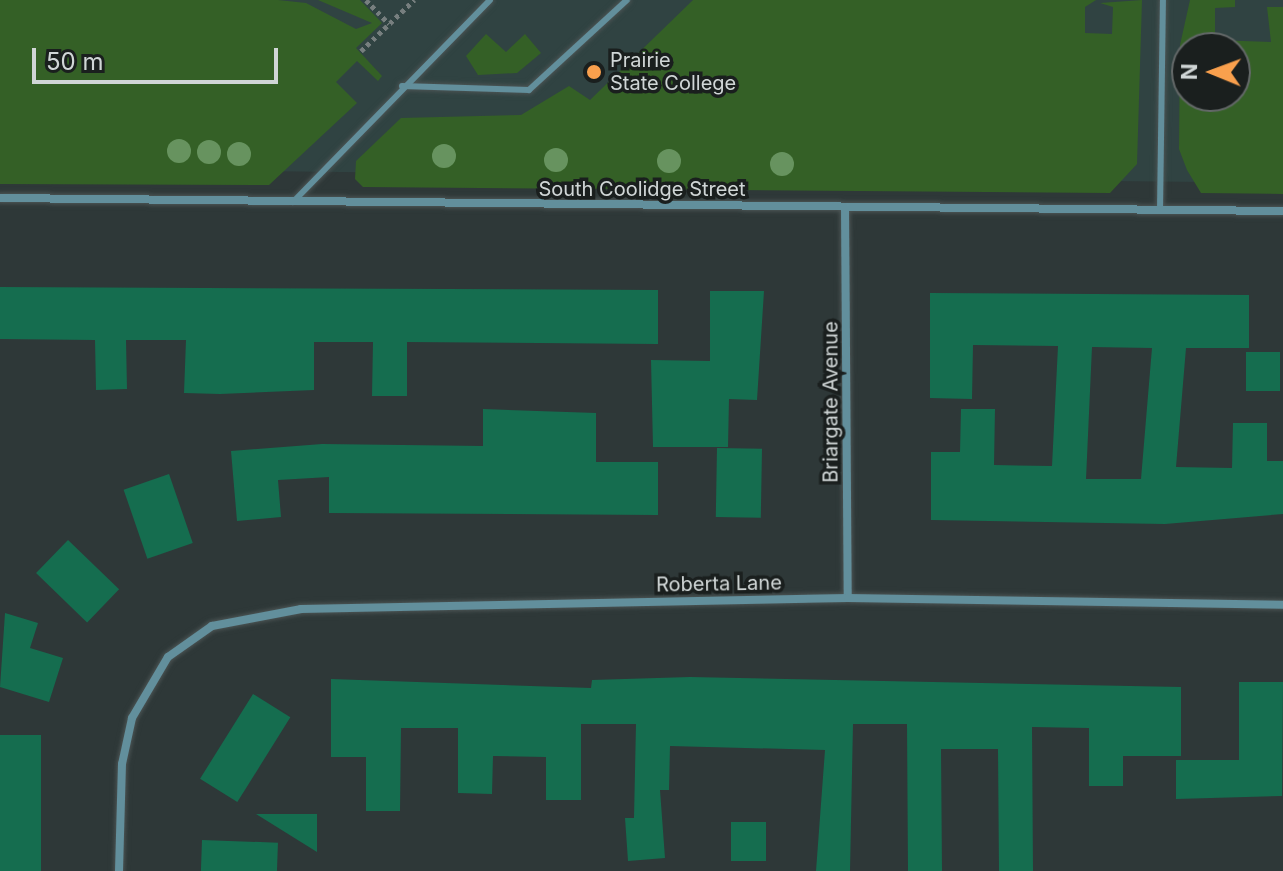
<!DOCTYPE html>
<html>
<head>
<meta charset="utf-8">
<style>
	body { margin:0 }
	#map { position:relative; width:1283px; height:871px; overflow:hidden; background:#2e3838; font-family:Inter,sans-serif }
	div>[style] { position:absolute }
	.built>* { inset:0; background:#304342 }
	.green>* { inset:0; background:#346026 }
	.building>* { inset:0; background:#156d4f; transform-origin:0 0 }
	.path>* { height:5px; margin-top:-2.5px; transform-origin:0; background:repeating-linear-gradient(90deg,#777f7f 0 4px,transparent 0 8px) }
	.roads { filter:drop-shadow(0 0 2px #4b5454) drop-shadow(0 0 2px #4b5454) }
	.lane>* { height:6px; margin:-3px; padding:0 3px; transform-origin:3px; border-radius:3px; background:#628f9c }
	.street>* { height:8px; margin:-4px; padding:0 4px; transform-origin:4px; border-radius:4px; background:#628f9c }
	.trees>* { width:24px; height:24px; margin:-12px; border-radius:50%; background:#67935f }
	.dots>* { width:22px; height:22px; translate:-50% -50%; box-sizing:border-box; border:4px solid #1a1f1e; border-radius:50% }
	span { translate:-50% -50%; white-space:nowrap; text-align:center; line-height:1.15; -webkit-text-stroke:7px #1a1f1e; paint-order:stroke }
	.poi-label { font-size:20px; color:#d0d6d6 }
	.left { translate:0 -50%; text-align:left }
	.street-label { font-size:20px; color:#d0d6d6 }
	.north { position:absolute; left:1171px; top:32px; width:80px; height:80px; box-sizing:border-box; background:#1a1f1e; border:2px solid #636868; border-radius:50%; rotate:271deg; font-size:22px; font-weight:700; line-height:32px; text-align:center; color:#d0d6d6 }
	.north::after { content:''; display:block; margin:auto; width:28px; height:36px; background:#f9a04d; clip-path:polygon(50% 0,100% 100%,50% 72%,0 100%) }
	.scale { position:absolute; left:32px; top:48px; width:246px; height:36px; box-sizing:border-box; border:4px solid #d0d6d6; border-top:0; padding-left:10px; font-size:24px; line-height:28px; white-space:nowrap; color:#d0d6d6; -webkit-text-stroke:6px #1a1f1e; paint-order:stroke }
</style>
</head>
<body>
<div id="map">
	<div class="built">
		<div style="clip-path:polygon(evenodd,0 0,1283px 0,1283px 183px,0 168px,0 0,1187px 48px,1235px 48px,1235px 96px,1187px 96px,1187px 48px)"></div>
	</div>
	<div class="green">
		<div style="clip-path:polygon(0 0,278px 0,306px 3px,356px 29px,372px 23px,318px 0,360px 0,382px 23px,356px 48px,382px 76px,378px 81px,357px 61px,336px 82px,357px 103px,269px 185px,0 184px)"></div>
		<div style="clip-path:polygon(693px 0,1096px 0,1085px 7px,1085px 33px,1112px 34px,1113px 7px,1100px 3px,1142px 0,1137px 164px,1110px 193px,363px 187px,355px 179px,356px 161px,401px 118px,521px 115px,569px 86px,590px 100px)"></div>
		<div style="clip-path:polygon(evenodd,1190px 0,1235px 0,1235px 7px,1215px 8px,1215px 40px,1271px 42px,1267px 7px,1283px 7px,1283px 194px,1201px 193px,1187px 170px,1179px 149px,1180px 45px,1190px 0,1187px 48px,1235px 48px,1235px 96px,1187px 96px,1187px 48px)"></div>
		<div style="clip-path:polygon(486px 34px,506px 52px,525px 34px,541px 53px,517px 73px,478px 75px,466px 56px)"></div>
	</div>
	<div class="building">
		<div style="clip-path:polygon(0 287px,658px 290px,658px 344px,407px 342px,407px 396px,372px 396px,373px 342px,314px 342px,314px 390px,220px 394px,184px 393px,186px 340px,126px 340px,127px 389px,96px 390px,95px 340px,0 339px)"></div>
		<div style="clip-path:polygon(710px 291px,764px 291px,757px 400px,729px 399px,728px 447px,653px 447px,651px 360px,710px 361px)"></div>
		<div style="clip-path:polygon(evenodd,930px 293px,1249px 295px,1249px 348px,1186px 348px,1176px 467px,1232px 468px,1233px 423px,1267px 423px,1267px 461px,1283px 461px,1283px 514px,1165px 524px,931px 520px,931px 452px,960px 452px,961px 409px,995px 409px,994px 465px,1052px 466px,1058px 346px,973px 345px,972px 399px,930px 398px,930px 293px,1092px 347px,1152px 348px,1141px 479px,1086px 479px,1092px 347px)"></div>
		<div style="left:1246px;top:352px;width:34px;height:39px"></div>
		<div style="clip-path:polygon(483px 409px,596px 413px,596px 462px,658px 462px,658px 515px,329px 513px,329px 477px,278px 480px,281px 517px,237px 521px,231px 451px,322px 444px,483px 446px)"></div>
		<div style="left:717px;top:448px;width:45px;height:69px;rotate:1deg"></div>
		<div style="left:169px;top:474px;width:73px;height:48px;rotate:71deg"></div>
		<div style="left:68px;top:540px;width:71px;height:46px;rotate:44deg"></div>
		<div style="clip-path:polygon(5px 613px,38px 623px,30px 648px,63px 658px,49px 702px,0 687px)"></div>
		<div style="clip-path:polygon(690px 677px,1181px 687px,1181px 756px,1123px 756px,1123px 786px,1089px 786px,1089px 728px,1032px 727px,1033px 871px,999px 871px,998px 749px,941px 749px,942px 871px,908px 871px,907px 724px,853px 724px,850px 871px,816px 871px,825px 750px,670px 746px,669px 790px,660px 790px,665px 858px,628px 861px,625px 818px,634px 818px,636px 724px,581px 724px,581px 800px,546px 800px,546px 757px,493px 756px,492px 794px,458px 793px,458px 728px,401px 728px,400px 811px,366px 811px,366px 757px,331px 757px,331px 679px,591px 688px,592px 680px)"></div>
		<div style="clip-path:polygon(1239px 682px,1283px 682px,1282px 796px,1176px 799px,1176px 760px,1239px 760px)"></div>
		<div style="left:253px;top:694px;width:44px;height:100px;rotate:32deg"></div>
		<div style="left:0;top:735px;width:41px;height:136px"></div>
		<div style="clip-path:polygon(256px 814px,317px 814px,317px 852px)"></div>
		<div style="left:731px;top:822px;width:35px;height:39px"></div>
		<div style="left:202px;top:840px;width:76px;height:31px;rotate:2deg"></div>
	</div>
	<div class="path">
		<div style="left:366px;top:0;width:33px;rotate:46deg"></div>
		<div style="left:361px;top:51px;width:74px;rotate:-43.9deg"></div>
	</div>
	<div class="roads">
		<div class="lane">
			<div style="left:402px;top:86px;width:127px;rotate:1.8deg"></div>
			<div style="left:529px;top:90px;width:133px;rotate:-42.6deg"></div>
			<div style="left:293px;top:202px;width:282px;rotate:-45.7deg"></div>
			<div style="left:1160px;top:210px;width:210px;rotate:-89.2deg"></div>
		</div>
		<div class="street">
			<div style="left:0;top:198px;width:1283px;rotate:0.58deg"></div>
			<div style="left:845px;top:207px;width:391px;rotate:89.6deg"></div>
			<div style="left:119px;top:871px;width:107px;rotate:-88.4deg"></div>
			<div style="left:122px;top:764px;width:47px;rotate:-77.7deg"></div>
			<div style="left:132px;top:718px;width:71px;rotate:-59.5deg"></div>
			<div style="left:168px;top:657px;width:54px;rotate:-35.2deg"></div>
			<div style="left:212px;top:626px;width:91px;rotate:-10.8deg"></div>
			<div style="left:301px;top:609px;width:547px;rotate:-1.15deg"></div>
			<div style="left:848px;top:598px;width:435px;rotate:0.9deg"></div>
		</div>
	</div>
	<div class="trees">
		<div style="left:179px;top:151px"></div>
		<div style="left:209px;top:152px"></div>
		<div style="left:239px;top:154px"></div>
		<div style="left:444px;top:156px"></div>
		<div style="left:556px;top:160px"></div>
		<div style="left:669px;top:161px"></div>
		<div style="left:782px;top:164px"></div>
	</div>
	<div class="dots">
		<div style="left:594px;top:72px;background:#f9a04d"></div>
	</div>
	<div class="poi-label">
		<span class="left" style="left:610px;top:72px">Prairie<br>State College</span>
	</div>
	<div class="street-label">
		<span style="left:642px;top:189px">South Coolidge Street</span>
		<span style="left:831px;top:402px;rotate:-90deg">Briargate Avenue</span>
		<span style="left:719px;top:584px;rotate:-1deg">Roberta Lane</span>
	</div>
	<div class="north">N</div>
	<div class="scale">50 m</div>
</div>
</body>
</html>
